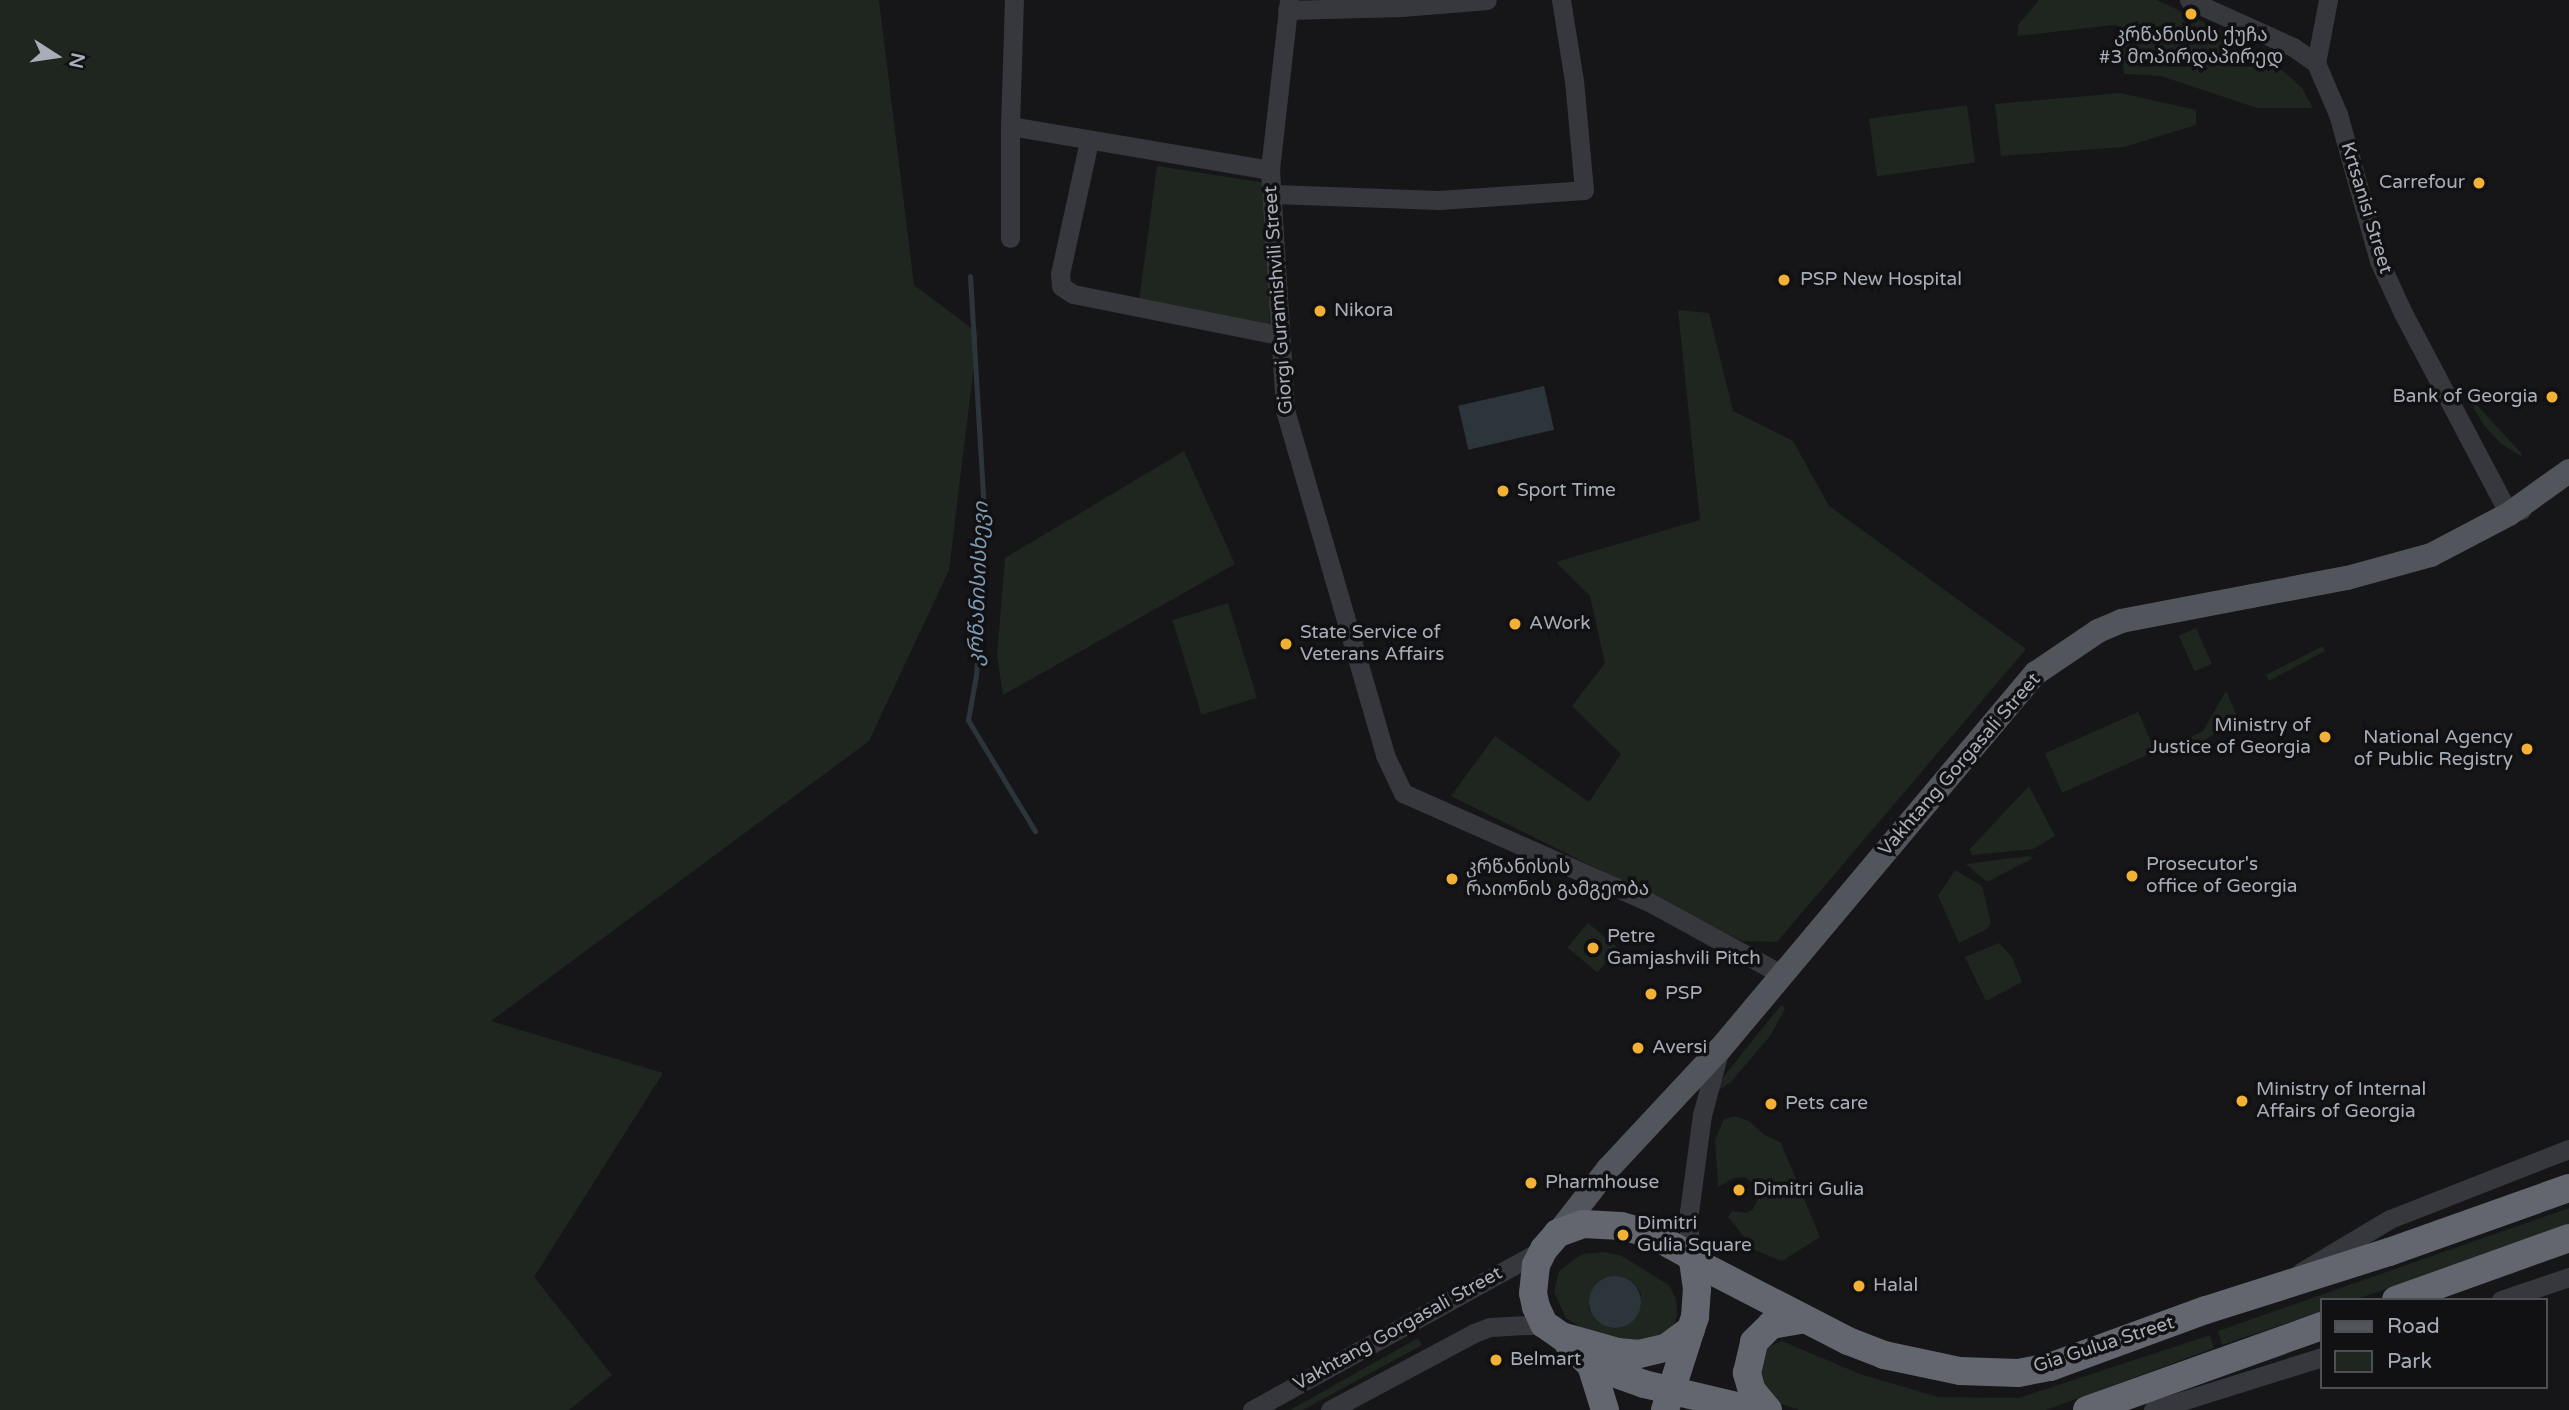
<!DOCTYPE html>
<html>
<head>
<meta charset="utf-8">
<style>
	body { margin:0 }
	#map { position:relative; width:2569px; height:1410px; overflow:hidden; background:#161618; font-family:"Varela Round","Noto Sans Georgian",sans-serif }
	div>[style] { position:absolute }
	.green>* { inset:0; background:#1e261f; transform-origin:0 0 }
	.water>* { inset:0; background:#2c353c; transform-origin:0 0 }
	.round { border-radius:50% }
	.stream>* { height:5px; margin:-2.5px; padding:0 2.5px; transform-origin:2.5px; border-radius:2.5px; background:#2c353c }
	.minor>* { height:19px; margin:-9.5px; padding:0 9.5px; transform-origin:9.5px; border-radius:9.5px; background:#37383d }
	.major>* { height:24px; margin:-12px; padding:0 12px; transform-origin:12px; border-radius:12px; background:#53555c }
	.highway>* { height:28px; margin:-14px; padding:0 14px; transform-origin:14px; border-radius:14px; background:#63666e }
	.dots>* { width:19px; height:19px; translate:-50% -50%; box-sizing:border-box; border:4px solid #111113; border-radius:50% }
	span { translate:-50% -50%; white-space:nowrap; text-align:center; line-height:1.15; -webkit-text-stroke:7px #111113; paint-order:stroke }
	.poi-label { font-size:19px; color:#a8adb8 }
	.right { translate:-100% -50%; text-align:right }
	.left { translate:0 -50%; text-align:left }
	.street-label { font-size:19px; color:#a8adb8 }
	.water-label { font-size:21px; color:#7f9bb3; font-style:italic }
	.legend { position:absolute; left:2320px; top:1298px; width:228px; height:91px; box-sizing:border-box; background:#111113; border:2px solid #4d4f55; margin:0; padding:9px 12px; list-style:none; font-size:21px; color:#a8adb8 }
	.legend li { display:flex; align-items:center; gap:14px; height:35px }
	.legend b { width:35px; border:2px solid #4d4f55 }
	.north { position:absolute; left:21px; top:21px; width:70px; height:70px; -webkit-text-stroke:5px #111113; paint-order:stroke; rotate:102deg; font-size:19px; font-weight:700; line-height:28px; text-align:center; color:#a8adb8 }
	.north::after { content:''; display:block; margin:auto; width:24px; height:32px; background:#a8adb8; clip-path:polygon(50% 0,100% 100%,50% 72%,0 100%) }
</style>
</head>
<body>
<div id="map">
	<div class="green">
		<div style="clip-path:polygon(0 0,879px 0,914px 285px,978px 333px,949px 570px,869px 741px,491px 1021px,663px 1073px,534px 1277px,612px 1375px,569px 1410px,0 1410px)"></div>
		<div style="clip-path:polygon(2039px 0,2157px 0,2216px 28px,2274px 63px,2302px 88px,2313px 108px,2257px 108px,2161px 76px,2124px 74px,2120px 27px,2113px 25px,2018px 36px,2018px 25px)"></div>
		<div style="clip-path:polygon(2120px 93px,2196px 110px,2196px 125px,2124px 147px,2001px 156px,1995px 104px)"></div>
		<div style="left:1967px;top:105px;width:58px;height:99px;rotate:82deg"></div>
		<div style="clip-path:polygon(1157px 166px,1266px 183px,1270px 326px,1139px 301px)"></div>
		<div style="clip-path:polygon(1678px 310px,1709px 313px,1733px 411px,1793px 441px,1829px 506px,2026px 649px,1777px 942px,1742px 941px,1451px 796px,1495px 736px,1589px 802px,1621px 754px,1572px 706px,1605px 663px,1590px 596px,1556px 562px,1700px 520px)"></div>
		<div style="clip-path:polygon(2464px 391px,2522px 454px,2521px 456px,2501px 444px,2483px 424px)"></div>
		<div style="clip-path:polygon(1184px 451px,1235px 564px,1003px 695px,997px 656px,1005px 558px)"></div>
		<div style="left:1228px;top:603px;width:99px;height:58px;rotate:73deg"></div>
		<div style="left:2196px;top:628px;width:39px;height:19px;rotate:66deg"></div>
		<div style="clip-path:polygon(2323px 646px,2325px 651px,2269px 681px,2266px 675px)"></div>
		<div style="clip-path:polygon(2226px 691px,2237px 716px,2206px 740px,2168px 756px,2165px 750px,2203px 731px)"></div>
		<div style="left:2138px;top:712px;width:43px;height:102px;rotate:66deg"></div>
		<div style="clip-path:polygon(2029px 786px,2055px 836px,2033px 849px,1972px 855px,1970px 849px)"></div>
		<div style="clip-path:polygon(2029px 856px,2033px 858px,1987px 882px,1966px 864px)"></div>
		<div style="clip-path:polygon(1955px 870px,1982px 886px,1991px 923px,1987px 929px,1959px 943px,1938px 896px)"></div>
		<div style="left:1588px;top:923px;width:39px;height:32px;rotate:40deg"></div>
		<div style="clip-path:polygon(1999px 943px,2012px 957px,2022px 982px,1986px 1001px,1965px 957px)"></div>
		<div style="clip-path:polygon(1781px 1005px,1785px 1008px,1783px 1013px,1770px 1036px,1731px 1082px,1716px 1092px,1716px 1086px)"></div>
		<div style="clip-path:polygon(1734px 1116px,1749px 1121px,1763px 1134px,1781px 1143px,1820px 1237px,1782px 1261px,1755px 1250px,1728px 1217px,1732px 1211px,1746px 1213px,1753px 1209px,1759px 1197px,1757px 1186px,1745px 1177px,1734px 1178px,1718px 1187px,1715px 1140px,1724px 1119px)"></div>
		<div style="clip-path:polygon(2569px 1208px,2569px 1225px,2354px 1300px,2322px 1300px,2322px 1311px,2222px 1345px,2218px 1331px)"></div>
		<div style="clip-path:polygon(evenodd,1603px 1252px,1620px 1255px,1669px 1285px,1676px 1299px,1677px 1315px,1674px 1327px,1657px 1346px,1586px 1331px,1566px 1318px,1554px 1292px,1559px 1271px,1582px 1254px,1603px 1252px,1633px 1282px,1641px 1293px,1641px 1307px,1623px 1327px,1610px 1328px,1597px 1322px,1589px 1310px,1589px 1296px,1633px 1282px)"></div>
		<div style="clip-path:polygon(2210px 1335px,2214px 1348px,2046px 1410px,1800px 1410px,1766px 1399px,1757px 1360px,1770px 1346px,1782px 1341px,1860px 1374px,1938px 1397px,2019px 1398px)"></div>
		<div style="clip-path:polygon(1418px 1338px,1422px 1345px,1303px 1410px,1290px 1410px)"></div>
	</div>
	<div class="water">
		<div style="left:1544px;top:386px;width:45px;height:88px;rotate:77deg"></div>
		<div class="round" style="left:1589px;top:1276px;width:52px;height:52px"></div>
	</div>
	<div class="stream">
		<div style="left:970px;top:276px;width:253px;rotate:86.6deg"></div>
		<div style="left:985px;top:529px;width:146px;rotate:93.5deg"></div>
		<div style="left:976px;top:675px;width:46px;rotate:100.1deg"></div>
		<div style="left:968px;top:720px;width:130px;rotate:58.9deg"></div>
	</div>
	<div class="minor">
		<div style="left:1289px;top:0;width:171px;rotate:96.4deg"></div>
		<div style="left:1270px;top:170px;width:240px;rotate:86.4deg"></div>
		<div style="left:1285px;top:410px;width:359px;rotate:73.8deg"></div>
		<div style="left:1385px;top:755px;width:42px;rotate:64.7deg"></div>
		<div style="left:1403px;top:793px;width:269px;rotate:23.9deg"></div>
		<div style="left:1649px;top:902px;width:150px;rotate:28.6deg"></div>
		<div style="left:2189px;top:0;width:114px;rotate:24.3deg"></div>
		<div style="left:2293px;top:47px;width:28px;rotate:35deg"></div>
		<div style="left:2316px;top:63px;width:56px;rotate:66.7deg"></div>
		<div style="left:2338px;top:114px;width:153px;rotate:74.4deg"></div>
		<div style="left:2379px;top:261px;width:57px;rotate:65.2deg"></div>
		<div style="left:2403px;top:313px;width:227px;rotate:62.2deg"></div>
		<div style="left:2509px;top:514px;width:13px;rotate:-18deg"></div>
		<div style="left:1287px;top:10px;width:115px;rotate:-1.5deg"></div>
		<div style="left:1402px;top:7px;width:85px;rotate:-4.7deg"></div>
		<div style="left:2316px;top:63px;width:64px;rotate:-79.2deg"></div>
		<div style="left:1010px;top:126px;width:126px;rotate:-88.2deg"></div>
		<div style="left:1089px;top:141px;width:136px;rotate:102.3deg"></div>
		<div style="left:1060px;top:274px;width:12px;rotate:85deg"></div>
		<div style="left:1061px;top:286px;width:14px;rotate:34deg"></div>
		<div style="left:1073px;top:294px;width:210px;rotate:11.3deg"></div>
		<div style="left:1273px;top:194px;width:166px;rotate:2.1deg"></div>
		<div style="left:1439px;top:200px;width:145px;rotate:-3.9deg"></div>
		<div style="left:1584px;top:190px;width:109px;rotate:-95.2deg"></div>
		<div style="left:1574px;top:81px;width:82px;rotate:-99.1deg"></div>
		<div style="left:1010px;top:238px;width:112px;rotate:-90deg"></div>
		<div style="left:1010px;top:126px;width:264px;rotate:9.6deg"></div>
		<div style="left:1689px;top:1255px;width:43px;rotate:-90deg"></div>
		<div style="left:1689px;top:1212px;width:98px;rotate:-82.4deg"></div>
		<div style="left:1702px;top:1115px;width:65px;rotate:-74.9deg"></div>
		<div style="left:2301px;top:1272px;width:104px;rotate:-30.8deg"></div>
		<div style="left:2390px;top:1219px;width:192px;rotate:-21.4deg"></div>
		<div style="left:2501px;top:1300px;width:72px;rotate:-18.7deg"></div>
		<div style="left:1252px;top:1410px;width:333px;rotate:-28.9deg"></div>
		<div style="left:1330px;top:1410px;width:163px;rotate:-28.1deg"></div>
		<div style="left:1474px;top:1333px;width:17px;rotate:-21deg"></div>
		<div style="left:1490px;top:1327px;width:54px;rotate:-3.2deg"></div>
		<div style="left:2153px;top:1410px;width:177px;rotate:-17.4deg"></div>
	</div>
	<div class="major">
		<div style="left:1558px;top:1233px;width:81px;rotate:-52deg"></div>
		<div style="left:1608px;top:1169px;width:164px;rotate:-47deg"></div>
		<div style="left:1720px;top:1049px;width:491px;rotate:-50deg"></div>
		<div style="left:2036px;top:673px;width:75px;rotate:-34.1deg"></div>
		<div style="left:2098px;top:631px;width:25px;rotate:-23deg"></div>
		<div style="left:2121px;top:621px;width:230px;rotate:-10.8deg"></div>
		<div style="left:2347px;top:578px;width:87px;rotate:-15.3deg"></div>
		<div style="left:2431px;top:555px;width:88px;rotate:-27.7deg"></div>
		<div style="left:2509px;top:514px;width:74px;rotate:-35.6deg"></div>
	</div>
	<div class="highway">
		<div style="left:1693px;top:1261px;width:174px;rotate:27.3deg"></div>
		<div style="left:1848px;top:1341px;width:39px;rotate:21deg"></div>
		<div style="left:1884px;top:1355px;width:78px;rotate:11.9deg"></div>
		<div style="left:1960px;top:1371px;width:58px;rotate:2deg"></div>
		<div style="left:2018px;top:1373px;width:33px;rotate:-11deg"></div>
		<div style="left:2050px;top:1367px;width:166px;rotate:-20.1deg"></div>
		<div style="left:2206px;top:1310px;width:192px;rotate:-17.6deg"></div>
		<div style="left:2389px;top:1252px;width:191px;rotate:-19.6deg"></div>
		<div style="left:2396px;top:1300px;width:184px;rotate:-19.7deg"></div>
		<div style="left:1568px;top:1343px;width:32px;rotate:44deg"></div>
		<div style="left:1591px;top:1365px;width:56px;rotate:19.7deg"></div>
		<div style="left:1644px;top:1384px;width:112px;rotate:13.4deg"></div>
		<div style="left:1591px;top:1365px;width:47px;rotate:72.7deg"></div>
		<div style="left:1665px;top:1410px;width:85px;rotate:-72.2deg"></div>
		<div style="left:1691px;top:1329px;width:13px;rotate:-72deg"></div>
		<div style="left:1695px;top:1317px;width:28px;rotate:-86deg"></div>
		<div style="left:1697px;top:1289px;width:28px;rotate:-98deg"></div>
		<div style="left:1693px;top:1261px;width:7px;rotate:-124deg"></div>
		<div style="left:1689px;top:1255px;width:43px;rotate:-151.1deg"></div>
		<div style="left:1651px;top:1234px;width:31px;rotate:-165deg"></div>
		<div style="left:1621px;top:1226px;width:38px;rotate:-177deg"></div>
		<div style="left:1583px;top:1224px;width:27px;rotate:160deg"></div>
		<div style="left:1558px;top:1233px;width:21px;rotate:131deg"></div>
		<div style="left:1544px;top:1249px;width:18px;rotate:117deg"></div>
		<div style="left:1536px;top:1265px;width:28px;rotate:96deg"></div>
		<div style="left:1533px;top:1293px;width:14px;rotate:78deg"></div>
		<div style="left:1536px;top:1307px;width:19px;rotate:65deg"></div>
		<div style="left:1544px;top:1324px;width:21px;rotate:35deg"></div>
		<div style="left:1561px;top:1336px;width:59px;rotate:15.7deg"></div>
		<div style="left:1618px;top:1352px;width:21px;rotate:5deg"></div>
		<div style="left:1639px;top:1354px;width:28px;rotate:-13deg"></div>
		<div style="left:1666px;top:1348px;width:31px;rotate:-37deg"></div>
		<div style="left:1768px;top:1410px;width:25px;rotate:-130deg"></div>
		<div style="left:1752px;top:1391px;width:19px;rotate:-106deg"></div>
		<div style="left:1747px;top:1373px;width:32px;rotate:-77deg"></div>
		<div style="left:1754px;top:1342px;width:24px;rotate:-45deg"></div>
		<div style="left:1771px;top:1325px;width:34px;rotate:-10deg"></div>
		<div style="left:2087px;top:1410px;width:250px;rotate:-19.7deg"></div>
	</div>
	<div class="dots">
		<div style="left:2191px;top:14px;background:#f2b134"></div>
		<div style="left:2479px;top:183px;background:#f2b134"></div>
		<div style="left:1784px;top:280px;background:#f2b134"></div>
		<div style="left:1320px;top:311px;background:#f2b134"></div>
		<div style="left:2552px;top:397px;background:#f2b134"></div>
		<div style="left:1503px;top:491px;background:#f2b134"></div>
		<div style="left:1515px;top:624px;background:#f2b134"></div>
		<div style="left:1286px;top:644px;background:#f2b134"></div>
		<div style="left:2325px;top:737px;background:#f2b134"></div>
		<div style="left:2527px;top:749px;background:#f2b134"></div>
		<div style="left:2132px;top:876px;background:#f2b134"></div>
		<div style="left:1452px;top:879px;background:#f2b134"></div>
		<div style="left:1593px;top:948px;background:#f2b134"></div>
		<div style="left:1651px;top:994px;background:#f2b134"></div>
		<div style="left:1638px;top:1048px;background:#f2b134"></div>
		<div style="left:2242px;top:1101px;background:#f2b134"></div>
		<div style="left:1771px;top:1104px;background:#f2b134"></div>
		<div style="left:1531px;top:1183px;background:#f2b134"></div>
		<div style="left:1739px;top:1190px;background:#f2b134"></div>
		<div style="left:1623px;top:1235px;background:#f2b134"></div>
		<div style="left:1859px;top:1286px;background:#f2b134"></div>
		<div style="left:1496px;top:1360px;background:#f2b134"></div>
	</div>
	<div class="poi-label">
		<span style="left:2191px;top:47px">კრწანისის ქუჩა<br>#3 მოპირდაპირედ</span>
		<span class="right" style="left:2465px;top:183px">Carrefour</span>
		<span class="left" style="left:1800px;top:280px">PSP New Hospital</span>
		<span class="left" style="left:1334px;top:311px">Nikora</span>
		<span class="right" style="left:2538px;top:397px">Bank of Georgia</span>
		<span class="left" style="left:1517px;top:491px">Sport Time</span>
		<span class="left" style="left:1529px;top:624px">AWork</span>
		<span class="left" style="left:1300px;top:644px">State Service of<br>Veterans Affairs</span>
		<span class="right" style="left:2311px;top:737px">Ministry of<br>Justice of Georgia</span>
		<span class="right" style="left:2513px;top:749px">National Agency<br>of Public Registry</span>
		<span class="left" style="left:2146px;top:876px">Prosecutor's<br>office of Georgia</span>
		<span class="left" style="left:1466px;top:879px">კრწანისის<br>რაიონის გამგეობა</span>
		<span class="left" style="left:1607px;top:948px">Petre<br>Gamjashvili Pitch</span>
		<span class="left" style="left:1665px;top:994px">PSP</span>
		<span class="left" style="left:1652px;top:1048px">Aversi</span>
		<span class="left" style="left:2256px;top:1101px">Ministry of Internal<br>Affairs of Georgia</span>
		<span class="left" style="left:1785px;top:1104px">Pets care</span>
		<span class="left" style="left:1545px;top:1183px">Pharmhouse</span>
		<span class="left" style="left:1753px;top:1190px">Dimitri Gulia</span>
		<span class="left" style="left:1637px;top:1235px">Dimitri<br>Gulia Square</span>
		<span class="left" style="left:1873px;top:1286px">Halal</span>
		<span class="left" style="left:1510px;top:1360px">Belmart</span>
	</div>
	<div class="street-label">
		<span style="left:2366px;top:208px;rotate:73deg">Krtsanisi Street</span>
		<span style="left:1279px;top:300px;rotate:-94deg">Giorgi Guramishvili Street</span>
		<span style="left:1960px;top:765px;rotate:-49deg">Vakhtang Gorgasali Street</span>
		<span style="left:1398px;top:1329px;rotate:-29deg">Vakhtang Gorgasali Street</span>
		<span style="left:2104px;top:1345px;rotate:-18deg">Gia Gulua Street</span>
	</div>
	<div class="water-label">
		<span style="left:979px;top:584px;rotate:-88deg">კრწანისისხევი</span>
	</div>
	<ul class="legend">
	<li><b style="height:9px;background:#53555c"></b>Road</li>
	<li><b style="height:19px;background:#1e261f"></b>Park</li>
	</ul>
	<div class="north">N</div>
</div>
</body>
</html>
